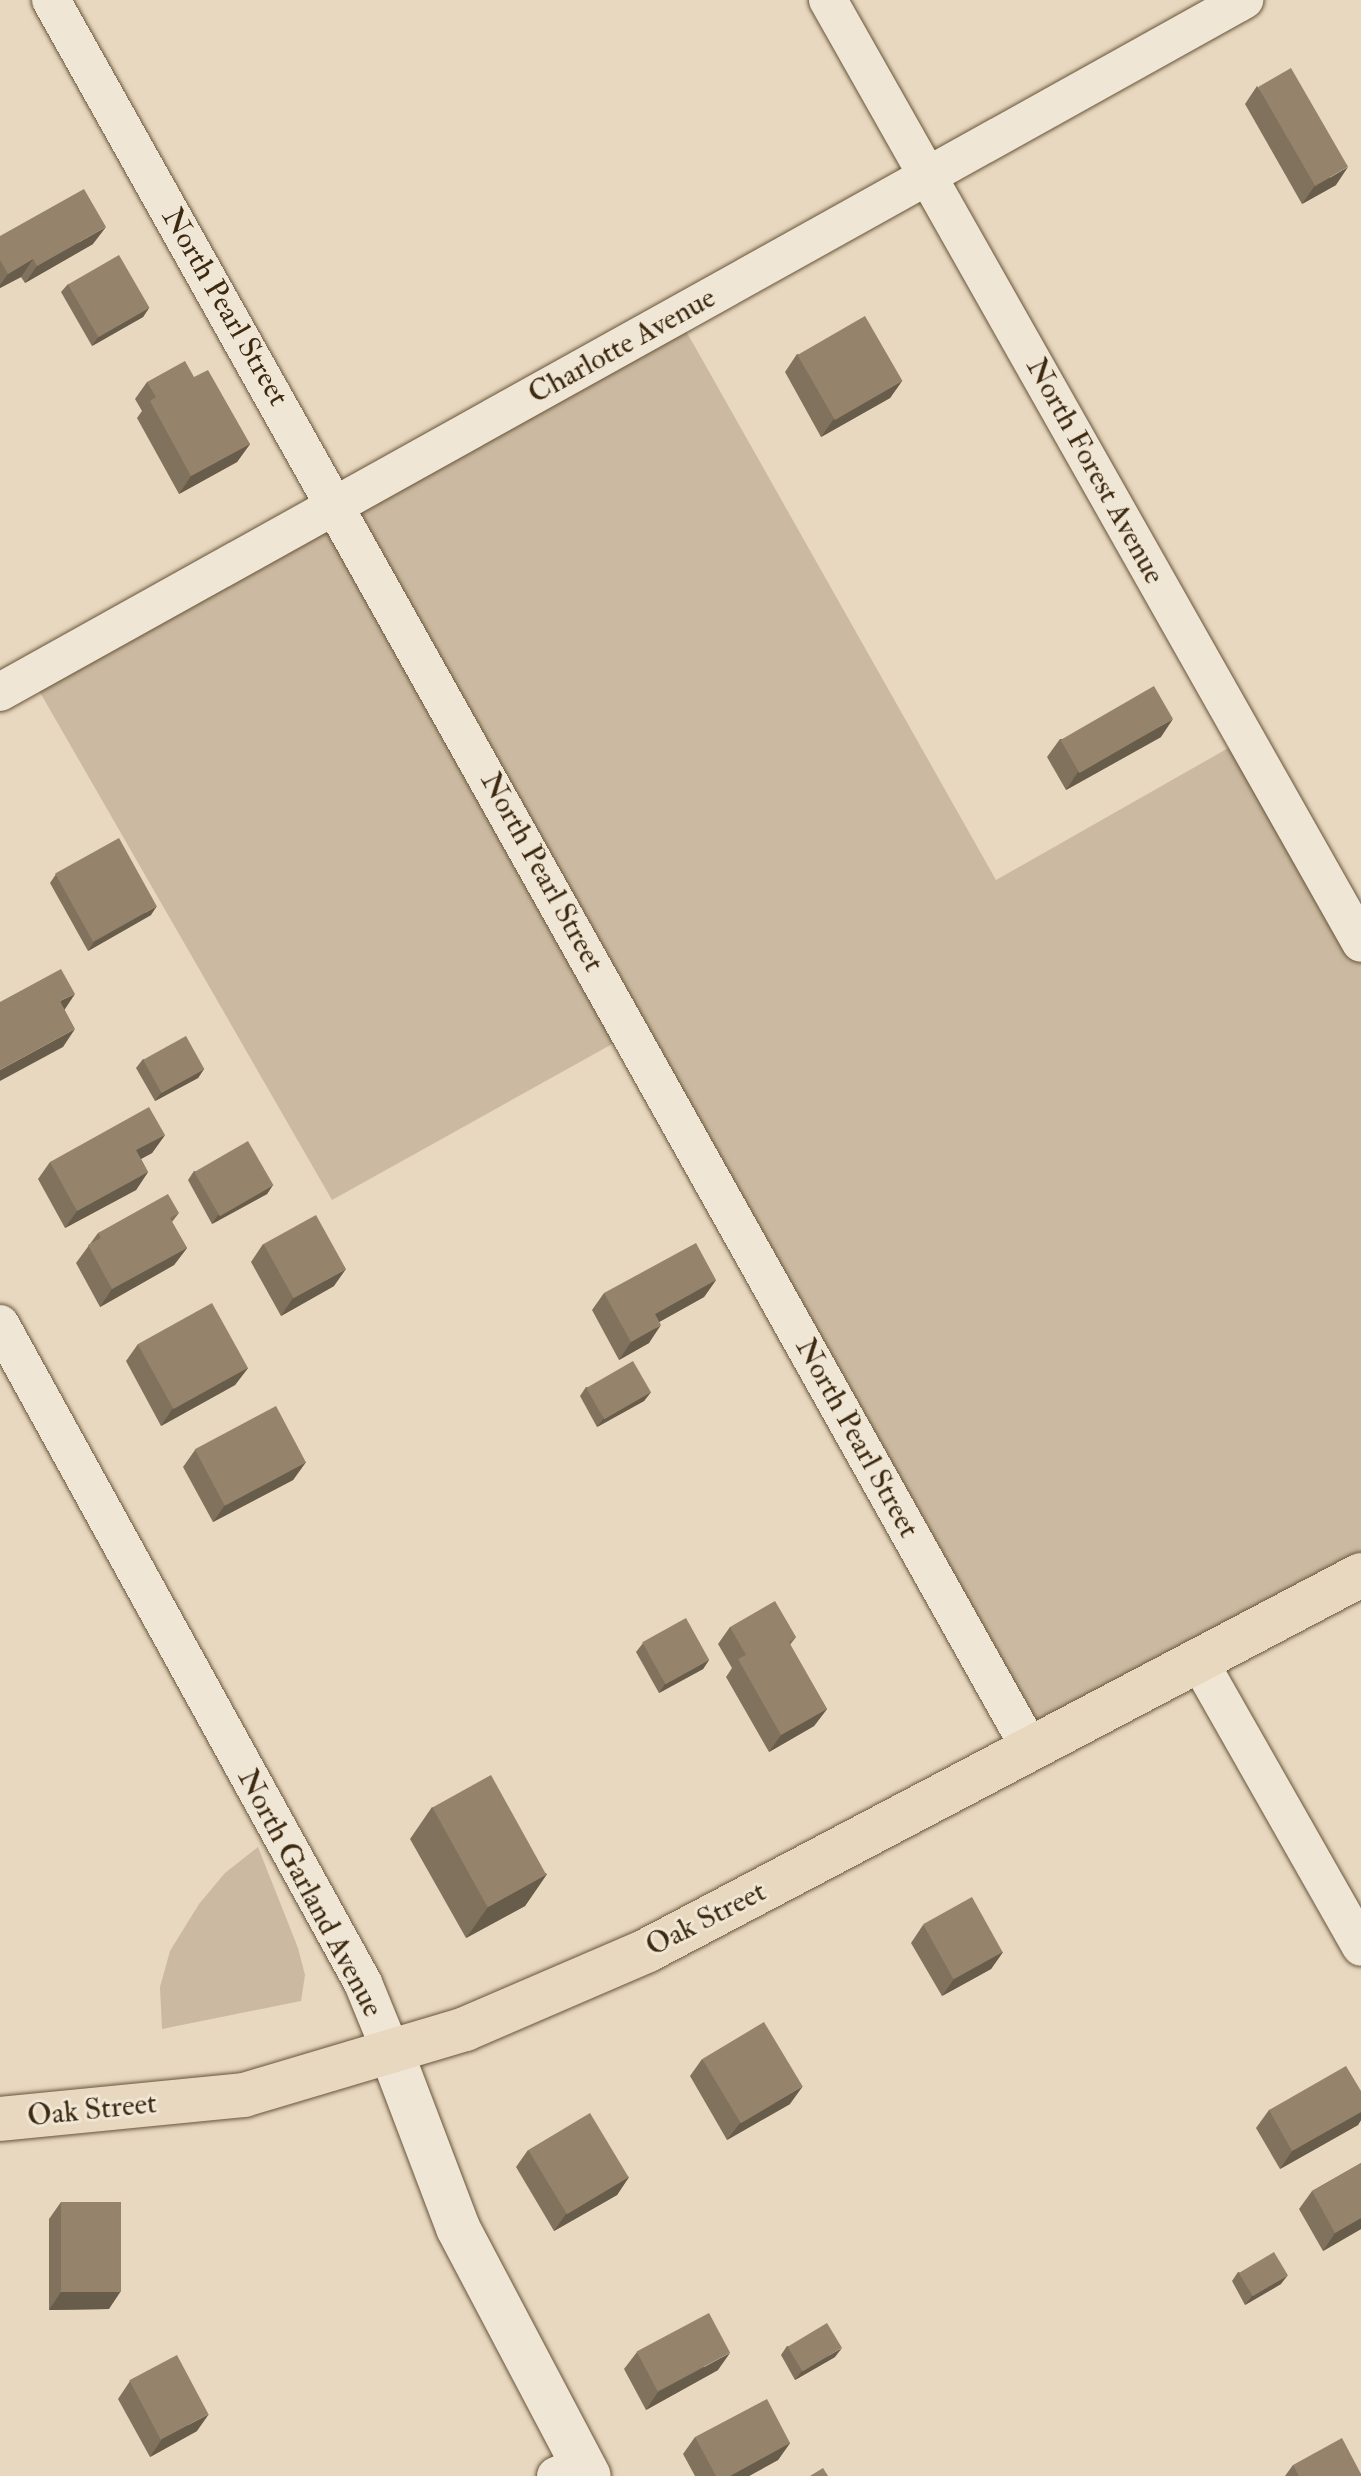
<!DOCTYPE html>
<html>
<head>
<meta charset="utf-8">
<style>
	body { margin:0 }
	#map { position:relative; width:1361px; height:2476px; overflow:hidden; background:#e8d8bf; font-family:"IM FELL Double Pica",serif }
	div>[style] { position:absolute }
	.green>* { inset:0; background:#cbbaa1 }
	.roads { filter:drop-shadow(0 0 2px #67553b) drop-shadow(0 0 2px #67553b) }
	.minor>* { height:38px; margin:-19px; padding:0 19px; transform-origin:19px; border-radius:19px; background:#f0e6d5 }
	.tertiary>* { height:44px; margin:-22px; padding:0 22px; transform-origin:22px; border-radius:22px; background:#f0e6d5 }
	.trunk>* { height:44px; margin:-22px; padding:0 22px; transform-origin:22px; border-radius:22px; background:#e8d8bf }
	.wall>* { inset:0; background:#80725c }
	.shaded-wall>* { inset:0; background:#685c4b }
	.building>* { inset:0; background:#95846b; transform-origin:0 0 }
	span { translate:-50% -50%; white-space:nowrap; text-align:center; line-height:1.15; -webkit-text-stroke:6px #f0e6d5; paint-order:stroke }
	.street-label { font-size:30px; color:#3c290f }
</style>
</head>
<body>
<div id="map">
	<div class="green">
		<div style="clip-path:polygon(677px 315px,996px 880px,1246px 738px,1361px 943px,1361px 1575px,1029px 1746px,632px 1033px,332px 1200px,30px 675px)"></div>
		<div style="clip-path:polygon(258px 1847px,298px 1948px,305px 1975px,301px 2001px,162px 2029px,160px 1987px,170px 1951px,199px 1904px,225px 1873px)"></div>
	</div>
	<div class="roads">
		<div class="minor">
			<div style="left:51px;top:0;width:2001px;rotate:60.75deg"></div>
			<div style="left:828px;top:0;width:1083px;rotate:60.52deg"></div>
			<div style="left:0;top:692px;width:1424px;rotate:-29.09deg"></div>
			<div style="left:0;top:1324px;width:752px;rotate:61.15deg"></div>
			<div style="left:363px;top:1983px;width:77px;rotate:67.8deg"></div>
			<div style="left:1197px;top:1658px;width:332px;rotate:60.4deg"></div>
			<div style="left:556px;top:2476px;width:28px;rotate:-23deg"></div>
		</div>
		<div class="tertiary">
			<div style="left:392px;top:2054px;width:186px;rotate:69.2deg"></div>
			<div style="left:458px;top:2228px;width:280px;rotate:62.2deg"></div>
		</div>
		<div class="trunk">
			<div style="left:0;top:2119px;width:245px;rotate:-5.6deg"></div>
			<div style="left:244px;top:2095px;width:231px;rotate:-16.6deg"></div>
			<div style="left:465px;top:2029px;width:197px;rotate:-23.3deg"></div>
			<div style="left:646px;top:1951px;width:808px;rotate:-27.74deg"></div>
		</div>
	</div>
	<div class="wall">
		<div style="clip-path:polygon(1257px 86px,1336px 185px,1302px 204px,1245px 104px)"></div>
		<div style="clip-path:polygon(0 236px,93px 244px,25px 283px,21px 277px,0 288px)"></div>
		<div style="clip-path:polygon(68px 284px,149px 308px,143px 317px,92px 346px,61px 292px)"></div>
		<div style="clip-path:polygon(797px 354px,902px 381px,890px 398px,821px 437px,785px 372px)"></div>
		<div style="clip-path:polygon(194px 377px,250px 444px,237px 462px,179px 494px,137px 418px,142px 411px,135px 399px,147px 382px)"></div>
		<div style="clip-path:polygon(1161px 737px,1066px 790px,1047px 757px,1060px 739px)"></div>
		<div style="clip-path:polygon(56px 874px,151px 915px,88px 951px,50px 883px)"></div>
		<div style="clip-path:polygon(143px 1059px,204px 1069px,198px 1078px,155px 1101px,136px 1068px)"></div>
		<div style="clip-path:polygon(165px 1135px,152px 1153px,141px 1159px,148px 1172px,136px 1190px,65px 1228px,38px 1179px,50px 1162px)"></div>
		<div style="clip-path:polygon(194px 1171px,273px 1185px,267px 1194px,212px 1224px,188px 1180px)"></div>
		<div style="clip-path:polygon(179px 1213px,172px 1222px,187px 1248px,174px 1265px,100px 1307px,76px 1263px,98px 1233px)"></div>
		<div style="clip-path:polygon(263px 1244px,334px 1286px,281px 1316px,251px 1262px)"></div>
		<div style="clip-path:polygon(716px 1280px,704px 1297px,659px 1322px,649px 1343px,619px 1360px,592px 1310px,604px 1293px)"></div>
		<div style="clip-path:polygon(138px 1344px,248px 1368px,235px 1385px,161px 1426px,126px 1361px)"></div>
		<div style="clip-path:polygon(586px 1387px,651px 1392px,644px 1401px,597px 1427px,580px 1396px)"></div>
		<div style="clip-path:polygon(195px 1450px,306px 1462px,293px 1480px,213px 1522px,183px 1467px)"></div>
		<div style="clip-path:polygon(730px 1627px,796px 1637px,790px 1645px,827px 1709px,814px 1726px,769px 1752px,726px 1677px,732px 1668px,718px 1644px)"></div>
		<div style="clip-path:polygon(643px 1643px,709px 1660px,703px 1669px,659px 1693px,636px 1652px)"></div>
		<div style="clip-path:polygon(432px 1807px,547px 1874px,525px 1906px,466px 1938px,410px 1839px)"></div>
		<div style="clip-path:polygon(923px 1925px,1003px 1952px,991px 1969px,942px 1996px,911px 1943px)"></div>
		<div style="clip-path:polygon(702px 2059px,790px 2104px,727px 2140px,690px 2076px)"></div>
		<div style="clip-path:polygon(1361px 2091px,1361px 2120px,1358px 2125px,1280px 2169px,1256px 2128px,1269px 2110px)"></div>
		<div style="clip-path:polygon(528px 2150px,629px 2177px,617px 2195px,554px 2231px,516px 2167px)"></div>
		<div style="clip-path:polygon(1361px 2163px,1361px 2229px,1323px 2251px,1299px 2209px,1312px 2191px)"></div>
		<div style="clip-path:polygon(61px 2202px,109px 2309px,49px 2310px,49px 2219px)"></div>
		<div style="clip-path:polygon(1238px 2272px,1281px 2284px,1245px 2305px,1232px 2281px)"></div>
		<div style="clip-path:polygon(787px 2346px,835px 2357px,795px 2380px,781px 2355px)"></div>
		<div style="clip-path:polygon(637px 2352px,718px 2370px,646px 2410px,624px 2369px)"></div>
		<div style="clip-path:polygon(130px 2381px,197px 2431px,150px 2457px,118px 2399px)"></div>
		<div style="clip-path:polygon(695px 2437px,790px 2443px,778px 2460px,749px 2476px,695px 2476px,683px 2454px)"></div>
		<div style="clip-path:polygon(1293px 2465px,1361px 2476px,1285px 2476px)"></div>
	</div>
	<div class="shaded-wall">
		<div style="clip-path:polygon(1348px 167px,1336px 185px,1302px 204px,1314px 187px)"></div>
		<div style="clip-path:polygon(106px 227px,93px 244px,25px 283px,37px 266px)"></div>
		<div style="clip-path:polygon(33px 259px,21px 277px,0 288px,0 285px,8px 274px)"></div>
		<div style="clip-path:polygon(149px 308px,143px 317px,92px 346px,98px 337px)"></div>
		<div style="clip-path:polygon(902px 381px,890px 398px,821px 437px,833px 420px)"></div>
		<div style="clip-path:polygon(250px 444px,237px 462px,179px 494px,191px 476px)"></div>
		<div style="clip-path:polygon(1173px 719px,1161px 737px,1066px 790px,1078px 772px)"></div>
		<div style="clip-path:polygon(157px 906px,151px 915px,88px 951px,94px 942px)"></div>
		<div style="clip-path:polygon(75px 994px,63px 1012px,60px 1001px)"></div>
		<div style="clip-path:polygon(75px 1029px,63px 1047px,0 1081px,0 1070px)"></div>
		<div style="clip-path:polygon(204px 1069px,198px 1078px,155px 1101px,161px 1093px)"></div>
		<div style="clip-path:polygon(165px 1135px,152px 1153px,124px 1168px,136px 1150px)"></div>
		<div style="clip-path:polygon(148px 1172px,136px 1190px,65px 1228px,77px 1211px)"></div>
		<div style="clip-path:polygon(273px 1185px,267px 1194px,212px 1224px,218px 1215px)"></div>
		<div style="clip-path:polygon(187px 1248px,174px 1265px,100px 1307px,112px 1289px)"></div>
		<div style="clip-path:polygon(346px 1269px,334px 1286px,281px 1316px,293px 1298px)"></div>
		<div style="clip-path:polygon(716px 1280px,704px 1297px,643px 1331px,655px 1314px)"></div>
		<div style="clip-path:polygon(661px 1325px,649px 1343px,619px 1360px,631px 1342px)"></div>
		<div style="clip-path:polygon(248px 1368px,235px 1385px,161px 1426px,173px 1408px)"></div>
		<div style="clip-path:polygon(651px 1392px,644px 1401px,597px 1427px,604px 1418px)"></div>
		<div style="clip-path:polygon(306px 1462px,293px 1480px,213px 1522px,225px 1505px)"></div>
		<div style="clip-path:polygon(709px 1660px,703px 1669px,659px 1693px,665px 1684px)"></div>
		<div style="clip-path:polygon(827px 1709px,814px 1726px,769px 1752px,781px 1735px)"></div>
		<div style="clip-path:polygon(547px 1874px,525px 1906px,466px 1938px,488px 1907px)"></div>
		<div style="clip-path:polygon(1003px 1952px,991px 1969px,942px 1996px,954px 1979px)"></div>
		<div style="clip-path:polygon(803px 2086px,790px 2104px,727px 2140px,740px 2123px)"></div>
		<div style="clip-path:polygon(1361px 2112px,1361px 2120px,1358px 2125px,1280px 2169px,1292px 2151px)"></div>
		<div style="clip-path:polygon(629px 2177px,617px 2195px,554px 2231px,566px 2214px)"></div>
		<div style="clip-path:polygon(1361px 2218px,1361px 2229px,1323px 2251px,1335px 2233px)"></div>
		<div style="clip-path:polygon(1288px 2275px,1281px 2284px,1245px 2305px,1252px 2296px)"></div>
		<div style="clip-path:polygon(121px 2291px,109px 2309px,49px 2310px,61px 2292px)"></div>
		<div style="clip-path:polygon(842px 2348px,835px 2357px,795px 2380px,802px 2371px)"></div>
		<div style="clip-path:polygon(730px 2353px,718px 2370px,646px 2410px,658px 2392px)"></div>
		<div style="clip-path:polygon(209px 2414px,197px 2431px,150px 2457px,162px 2439px)"></div>
		<div style="clip-path:polygon(790px 2443px,778px 2460px,749px 2476px,730px 2476px)"></div>
	</div>
	<div class="building">
		<div style="left:1291px;top:68px;width:114px;height:38px;rotate:60deg"></div>
		<div style="clip-path:polygon(84px 189px,106px 227px,37px 266px,33px 259px,8px 274px,0 260px,0 236px)"></div>
		<div style="left:119px;top:255px;width:61px;height:59px;rotate:60deg"></div>
		<div style="left:865px;top:316px;width:75px;height:78px;rotate:60deg"></div>
		<div style="clip-path:polygon(185px 361px,194px 377px,208px 370px,250px 444px,191px 476px,150px 401px,156px 397px,147px 382px)"></div>
		<div style="left:1154px;top:686px;width:38px;height:108px;rotate:60deg"></div>
		<div style="left:119px;top:838px;width:78px;height:73px;rotate:61deg"></div>
		<div style="clip-path:polygon(61px 969px,75px 994px,60px 1001px,75px 1029px,0 1070px,0 1002px)"></div>
		<div style="left:186px;top:1036px;width:38px;height:49px;rotate:61deg"></div>
		<div style="clip-path:polygon(149px 1107px,165px 1135px,136px 1150px,148px 1172px,77px 1211px,50px 1162px)"></div>
		<div style="left:248px;top:1141px;width:51px;height:62px;rotate:60deg"></div>
		<div style="clip-path:polygon(168px 1194px,179px 1213px,170px 1218px,187px 1248px,112px 1289px,88px 1245px,101px 1238px,98px 1233px)"></div>
		<div style="left:316px;top:1215px;width:62px;height:60px;rotate:61deg"></div>
		<div style="clip-path:polygon(696px 1243px,716px 1280px,655px 1314px,661px 1325px,631px 1342px,604px 1293px)"></div>
		<div style="left:212px;top:1303px;width:74px;height:85px;rotate:61deg"></div>
		<div style="left:633px;top:1361px;width:36px;height:54px;rotate:60deg"></div>
		<div style="left:276px;top:1406px;width:64px;height:92px;rotate:62deg"></div>
		<div style="clip-path:polygon(775px 1601px,796px 1637px,789px 1642px,827px 1709px,781px 1735px,738px 1659px,746px 1655px,730px 1627px)"></div>
		<div style="left:686px;top:1618px;width:48px;height:50px;rotate:61deg"></div>
		<div style="left:491px;top:1775px;width:114px;height:67px;rotate:61deg"></div>
		<div style="left:972px;top:1897px;width:63px;height:56px;rotate:61deg"></div>
		<div style="left:764px;top:2022px;width:75px;height:72px;rotate:59deg"></div>
		<div style="clip-path:polygon(1346px 2066px,1361px 2091px,1361px 2112px,1292px 2151px,1269px 2110px)"></div>
		<div style="left:590px;top:2113px;width:75px;height:72px;rotate:59deg"></div>
		<div style="clip-path:polygon(1361px 2163px,1361px 2218px,1335px 2233px,1312px 2191px)"></div>
		<div style="left:61px;top:2202px;width:60px;height:90px"></div>
		<div style="left:1274px;top:2252px;width:27px;height:41px;rotate:59deg"></div>
		<div style="left:709px;top:2313px;width:45px;height:82px;rotate:62deg"></div>
		<div style="left:827px;top:2323px;width:29px;height:46px;rotate:59deg"></div>
		<div style="left:177px;top:2355px;width:67px;height:54px;rotate:62deg"></div>
		<div style="clip-path:polygon(767px 2399px,790px 2443px,730px 2476px,716px 2476px,695px 2437px)"></div>
		<div style="clip-path:polygon(1342px 2438px,1361px 2474px,1361px 2476px,1299px 2476px,1293px 2465px)"></div>
		<div style="clip-path:polygon(823px 2468px,828px 2476px,810px 2476px)"></div>
	</div>
	<div class="street-label">
		<span style="left:225px;top:307px;rotate:60deg">North Pearl Street</span>
		<span style="left:622px;top:346px;rotate:-29deg">Charlotte Avenue</span>
		<span style="left:1095px;top:471px;rotate:61deg">North Forest Avenue</span>
		<span style="left:542px;top:872px;rotate:61deg">North Pearl Street</span>
		<span style="left:857px;top:1438px;rotate:61deg">North Pearl Street</span>
		<span style="left:310px;top:1893px;rotate:62deg">North Garland Avenue</span>
		<span style="left:706px;top:1919px;rotate:-27deg">Oak Street</span>
		<span style="left:92px;top:2110px;rotate:-6deg">Oak Street</span>
	</div>
</div>
</body>
</html>
